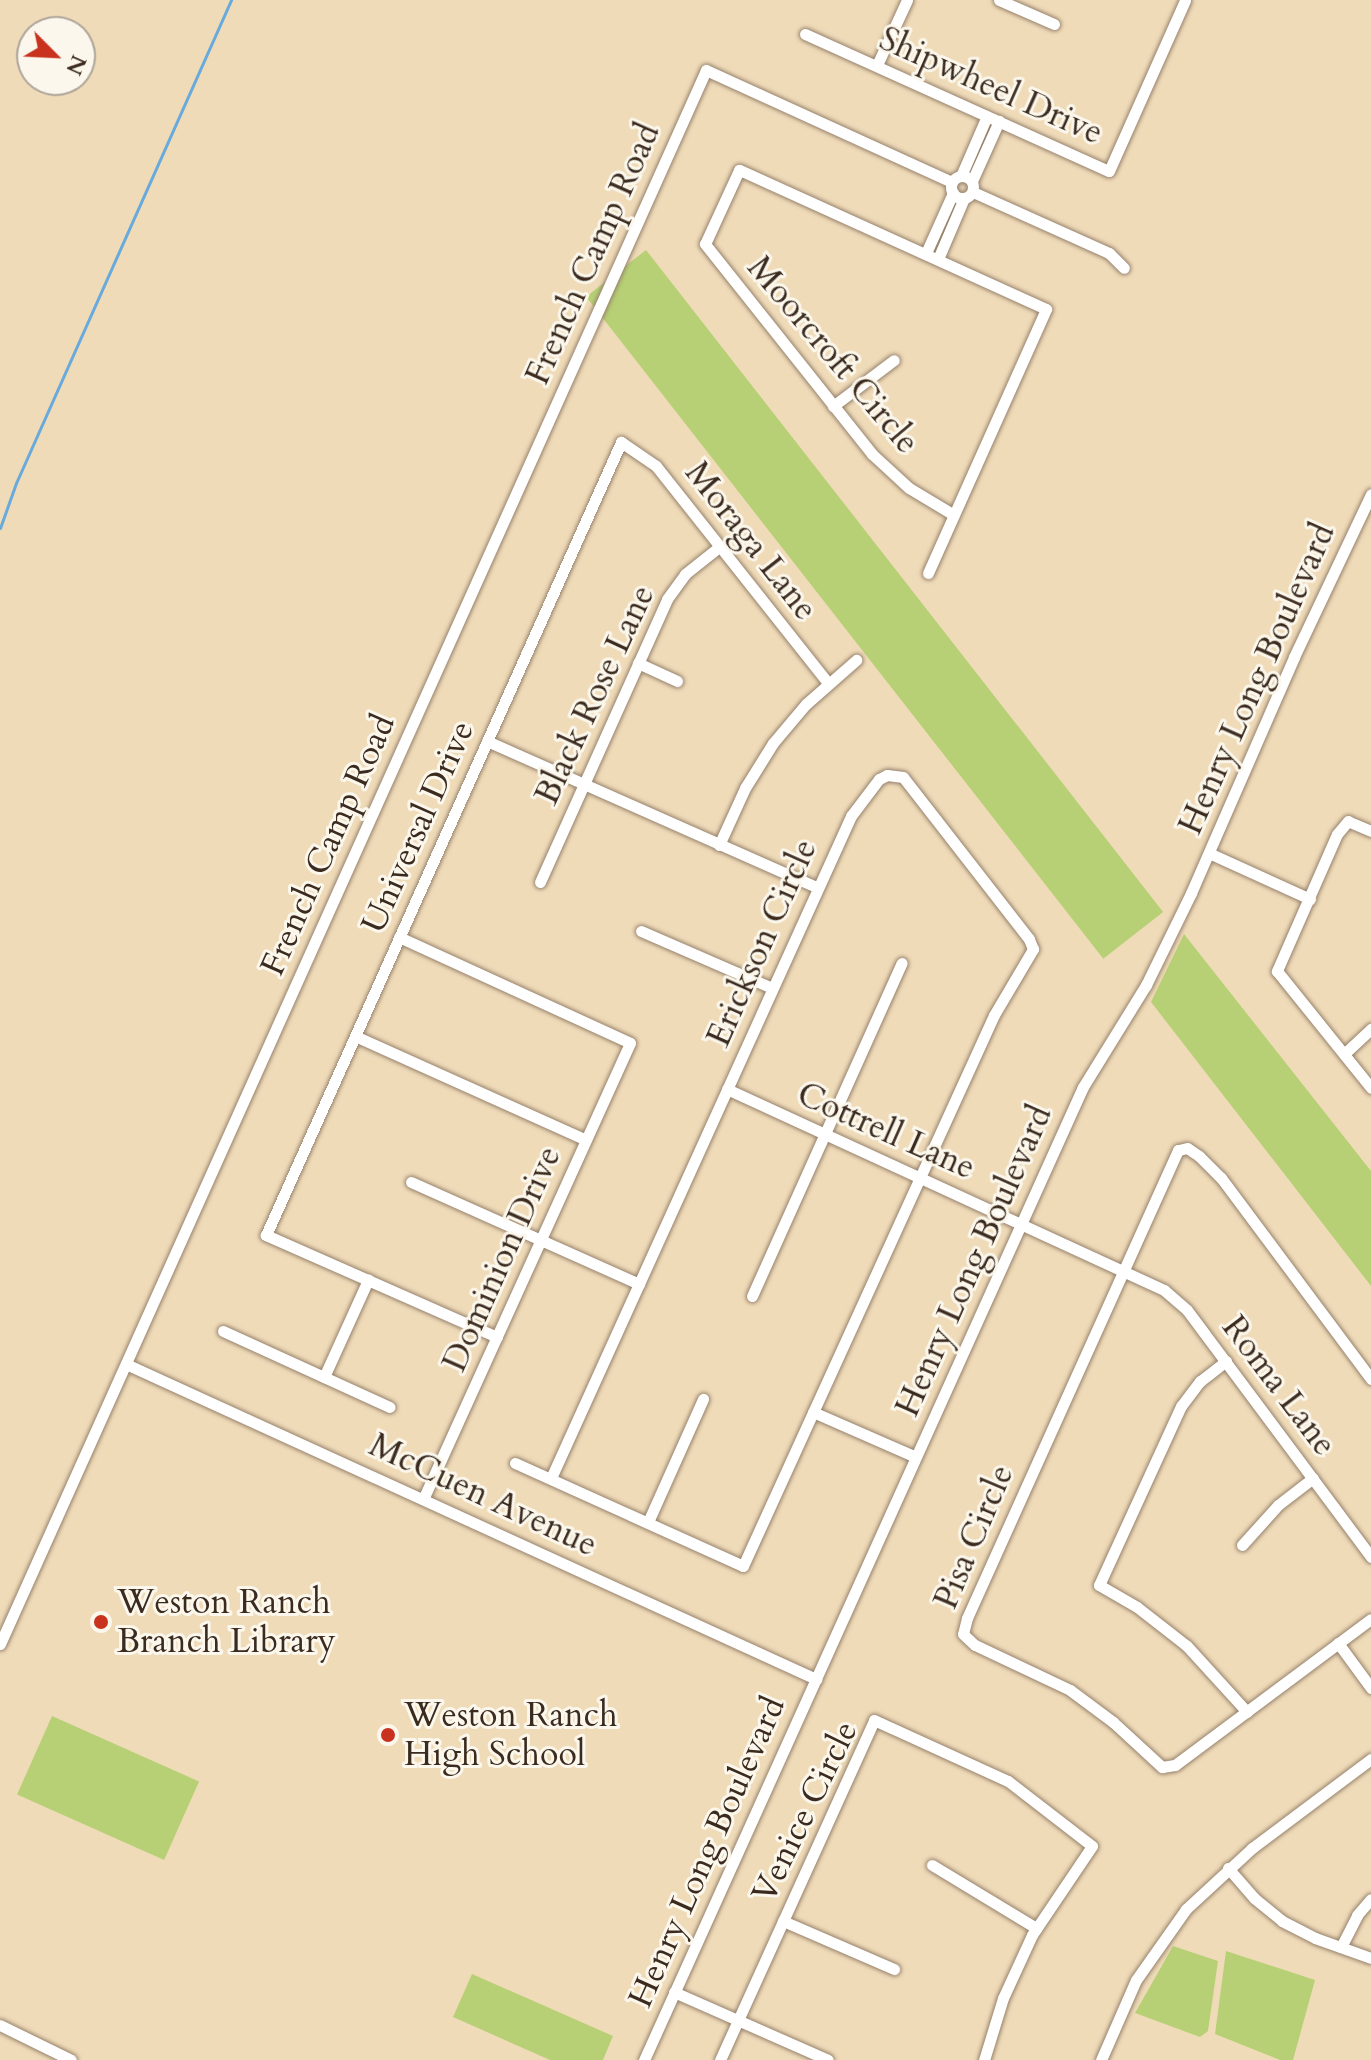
<!DOCTYPE html>
<html>
<head>
<meta charset="utf-8">
<style>
	body { margin:0 }
	#map { position:relative; width:1371px; height:2060px; overflow:hidden; background:#f0dbb9; font-family:Cardo,serif }
	div>[style] { position:absolute }
	.green>* { inset:0; background:#b7d075; transform-origin:0 0 }
	.stream>* { height:3px; margin:-1.5px; padding:0 1.5px; transform-origin:1.5px; border-radius:1.5px; background:#68aadc }
	.roads { filter:drop-shadow(0 0 2px #96826c) drop-shadow(0 0 2px #96826c) }
	.minor>* { height:11px; margin:-5.5px; padding:0 5.5px; transform-origin:5.5px; border-radius:5.5px; background:#fff }
	.minor>.ring { margin:-5.5px; padding:0; box-sizing:content-box; background:none; border:11px solid #fff; border-radius:50% }
	.dots>* { width:22px; height:22px; translate:-50% -50%; box-sizing:border-box; border:4px solid #fbf7ec; border-radius:50% }
	span { translate:-50% -50%; white-space:nowrap; text-align:center; line-height:1.15; -webkit-text-stroke:6px #fbf7ec; paint-order:stroke }
	.street-label { font-size:34px; color:#3b2a1e }
	.poi-label { font-size:34px; color:#3b2a1e }
	.left { translate:0 -50%; text-align:left }
	.north { position:absolute; left:16px; top:16px; width:80px; height:80px; box-sizing:border-box; background:#fbf7ec; border:2px solid #aea59a; border-radius:50%; rotate:114deg; font-size:22px; font-weight:700; line-height:32px; text-align:center; color:#3b2a1e }
	.north::after { content:''; display:block; margin:auto; width:28px; height:36px; background:#c8321e; clip-path:polygon(50% 0,100% 100%,50% 72%,0 100%) }
</style>
</head>
<body>
<div id="map">
	<div class="green">
		<div style="left:646px;top:250px;width:840px;height:76px;rotate:52deg"></div>
		<div style="clip-path:polygon(1184px 934px,1371px 1171px,1371px 1286px,1151px 1002px)"></div>
		<div style="left:52px;top:1716px;width:161px;height:86px;rotate:24deg"></div>
		<div style="clip-path:polygon(1173px 1946px,1218px 1961px,1208px 2031px,1200px 2037px,1135px 2013px)"></div>
		<div style="clip-path:polygon(1226px 1951px,1315px 1980px,1293px 2060px,1280px 2060px,1215px 2034px)"></div>
		<div style="clip-path:polygon(472px 1974px,613px 2036px,603px 2060px,550px 2060px,453px 2017px)"></div>
	</div>
	<div class="stream">
		<div style="left:0;top:528px;width:48px;rotate:-70.4deg"></div>
		<div style="left:16px;top:483px;width:529px;rotate:-66deg"></div>
	</div>
	<div class="roads">
		<div class="minor">
			<div style="left:999px;top:0;width:60px;rotate:23.6deg"></div>
			<div style="left:805px;top:34px;width:333px;rotate:24.3deg"></div>
			<div style="left:1109px;top:171px;width:187px;rotate:-66deg"></div>
			<div style="left:877px;top:65px;width:72px;rotate:-65.2deg"></div>
			<div class="ring" style="left:951px;top:176px;width:11px;height:11px"></div>
			<div style="left:961px;top:176px;width:65px;rotate:-66.6deg"></div>
			<div style="left:972px;top:181px;width:66px;rotate:-65.8deg"></div>
			<div style="left:973px;top:192px;width:149px;rotate:24.2deg"></div>
			<div style="left:1109px;top:253px;width:21px;rotate:45deg"></div>
			<div style="left:926px;top:253px;width:66px;rotate:-65.8deg"></div>
			<div style="left:938px;top:259px;width:66px;rotate:-66.9deg"></div>
			<div style="left:833px;top:406px;width:76px;rotate:-37deg"></div>
			<div style="left:928px;top:573px;width:289px;rotate:-65.9deg"></div>
			<div style="left:1046px;top:309px;width:337px;rotate:-155.6deg"></div>
			<div style="left:739px;top:170px;width:81px;rotate:114.7deg"></div>
			<div style="left:705px;top:244px;width:268px;rotate:51.5deg"></div>
			<div style="left:872px;top:454px;width:50px;rotate:42.6deg"></div>
			<div style="left:909px;top:488px;width:52px;rotate:31deg"></div>
			<div style="left:638px;top:663px;width:43px;rotate:24.8deg"></div>
			<div style="left:487px;top:741px;width:362px;rotate:23.9deg"></div>
			<div style="left:1371px;top:831px;width:25px;rotate:-157deg"></div>
			<div style="left:1348px;top:821px;width:17px;rotate:130deg"></div>
			<div style="left:1337px;top:834px;width:150px;rotate:113.7deg"></div>
			<div style="left:1277px;top:971px;width:150px;rotate:51.2deg"></div>
			<div style="left:719px;top:845px;width:63px;rotate:-65.5deg"></div>
			<div style="left:745px;top:788px;width:53px;rotate:-58.1deg"></div>
			<div style="left:773px;top:743px;width:51px;rotate:-49.8deg"></div>
			<div style="left:806px;top:704px;width:67px;rotate:-41.3deg"></div>
			<div style="left:1209px;top:853px;width:111px;rotate:24.5deg"></div>
			<div style="left:540px;top:882px;width:310px;rotate:-65.8deg"></div>
			<div style="left:667px;top:599px;width:31px;rotate:-54deg"></div>
			<div style="left:685px;top:574px;width:43px;rotate:-38.5deg"></div>
			<div style="left:641px;top:931px;width:143px;rotate:23.5deg"></div>
			<div style="left:399px;top:937px;width:254px;rotate:24.6deg"></div>
			<div style="left:630px;top:1043px;width:499px;rotate:114.4deg"></div>
			<div style="left:355px;top:1036px;width:253px;rotate:24.2deg"></div>
			<div style="left:1344px;top:1054px;width:37px;rotate:-43deg"></div>
			<div style="left:727px;top:1089px;width:481px;rotate:24.7deg"></div>
			<div style="left:1164px;top:1290px;width:30px;rotate:41deg"></div>
			<div style="left:1187px;top:1310px;width:308px;rotate:53.3deg"></div>
			<div style="left:411px;top:1182px;width:250px;rotate:24.1deg"></div>
			<div style="left:752px;top:1296px;width:365px;rotate:-65.8deg"></div>
			<div style="left:223px;top:1331px;width:183px;rotate:24.5deg"></div>
			<div style="left:497px;top:1337px;width:253px;rotate:-156.2deg"></div>
			<div style="left:266px;top:1235px;width:869px;rotate:-65.88deg"></div>
			<div style="left:621px;top:442px;width:42px;rotate:34.4deg"></div>
			<div style="left:656px;top:466px;width:277px;rotate:51.6deg"></div>
			<div style="left:1226px;top:1361px;width:33px;rotate:142deg"></div>
			<div style="left:1200px;top:1381px;width:31px;rotate:127deg"></div>
			<div style="left:1181px;top:1406px;width:197px;rotate:114.6deg"></div>
			<div style="left:1099px;top:1585px;width:44px;rotate:30.1deg"></div>
			<div style="left:1137px;top:1607px;width:63px;rotate:38deg"></div>
			<div style="left:1187px;top:1646px;width:89px;rotate:47.7deg"></div>
			<div style="left:126px;top:1364px;width:759px;rotate:24.54deg"></div>
			<div style="left:324px;top:1377px;width:107px;rotate:-65.6deg"></div>
			<div style="left:1371px;top:1379px;width:251px;rotate:-126.7deg"></div>
			<div style="left:1221px;top:1178px;width:31px;rotate:-135deg"></div>
			<div style="left:1199px;top:1156px;width:14px;rotate:-146deg"></div>
			<div style="left:1187px;top:1148px;width:9px;rotate:167deg"></div>
			<div style="left:1178px;top:1150px;width:513px;rotate:114.27deg"></div>
			<div style="left:967px;top:1618px;width:16px;rotate:104deg"></div>
			<div style="left:963px;top:1634px;width:16px;rotate:43deg"></div>
			<div style="left:975px;top:1645px;width:105px;rotate:25.3deg"></div>
			<div style="left:1070px;top:1690px;width:54px;rotate:36.7deg"></div>
			<div style="left:1113px;top:1722px;width:67px;rotate:42.6deg"></div>
			<div style="left:1162px;top:1767px;width:13px;rotate:-9deg"></div>
			<div style="left:1175px;top:1765px;width:244px;rotate:-36.7deg"></div>
			<div style="left:813px;top:1412px;width:112px;rotate:23.6deg"></div>
			<div style="left:515px;top:1463px;width:250px;rotate:24.3deg"></div>
			<div style="left:743px;top:1566px;width:605px;rotate:-65.51deg"></div>
			<div style="left:994px;top:1015px;width:77px;rotate:-59.4deg"></div>
			<div style="left:1033px;top:949px;width:11px;rotate:-112deg"></div>
			<div style="left:1029px;top:939px;width:205px;rotate:-127.9deg"></div>
			<div style="left:903px;top:777px;width:16px;rotate:-173deg"></div>
			<div style="left:887px;top:775px;width:9px;rotate:153deg"></div>
			<div style="left:879px;top:779px;width:46px;rotate:127.1deg"></div>
			<div style="left:851px;top:816px;width:727px;rotate:114.38deg"></div>
			<div style="left:648px;top:1522px;width:135px;rotate:-65.9deg"></div>
			<div style="left:1242px;top:1545px;width:54px;rotate:-48deg"></div>
			<div style="left:1278px;top:1505px;width:44px;rotate:-37.6deg"></div>
			<div style="left:1338px;top:1643px;width:56px;rotate:53.7deg"></div>
			<div style="left:0;top:1644px;width:1725px;rotate:-65.84deg"></div>
			<div style="left:706px;top:70px;width:270px;rotate:24.5deg"></div>
			<div style="left:932px;top:1865px;width:122px;rotate:31.2deg"></div>
			<div style="left:1228px;top:1868px;width:40px;rotate:49deg"></div>
			<div style="left:1254px;top:1898px;width:36px;rotate:39deg"></div>
			<div style="left:1282px;top:1921px;width:37px;rotate:27deg"></div>
			<div style="left:1315px;top:1938px;width:59px;rotate:19.7deg"></div>
			<div style="left:783px;top:1921px;width:121px;rotate:23.4deg"></div>
			<div style="left:1341px;top:1947px;width:36px;rotate:-63deg"></div>
			<div style="left:1357px;top:1915px;width:21px;rotate:-49deg"></div>
			<div style="left:674px;top:1992px;width:168px;rotate:23.8deg"></div>
			<div style="left:0;top:2025px;width:79px;rotate:26.2deg"></div>
			<div style="left:644px;top:2060px;width:1067px;rotate:-65.72deg"></div>
			<div style="left:1083px;top:1087px;width:120px;rotate:-58.3deg"></div>
			<div style="left:1146px;top:985px;width:102px;rotate:-63.9deg"></div>
			<div style="left:1191px;top:893px;width:257px;rotate:-66.4deg"></div>
			<div style="left:1294px;top:657px;width:180px;rotate:-64.7deg"></div>
			<div style="left:720px;top:2060px;width:373px;rotate:-65.6deg"></div>
			<div style="left:874px;top:1720px;width:147px;rotate:24.5deg"></div>
			<div style="left:1008px;top:1781px;width:106px;rotate:37.7deg"></div>
			<div style="left:1092px;top:1846px;width:107px;rotate:124deg"></div>
			<div style="left:1032px;top:1935px;width:69px;rotate:114.7deg"></div>
			<div style="left:1003px;top:1998px;width:65px;rotate:107deg"></div>
			<div style="left:1101px;top:2060px;width:87px;rotate:-66.4deg"></div>
			<div style="left:1136px;top:1980px;width:87px;rotate:-54.8deg"></div>
			<div style="left:1186px;top:1909px;width:90px;rotate:-42.7deg"></div>
			<div style="left:1252px;top:1848px;width:149px;rotate:-36.8deg"></div>
		</div>
	</div>
	<div class="dots">
		<div style="left:101px;top:1622px;background:#c8321e"></div>
		<div style="left:388px;top:1735px;background:#c8321e"></div>
	</div>
	<div class="street-label">
		<span style="left:991px;top:86px;rotate:24deg">Shipwheel Drive</span>
		<span style="left:593px;top:254px;rotate:-66deg">French Camp Road</span>
		<span style="left:833px;top:355px;rotate:50deg">Moorcroft Circle</span>
		<span style="left:751px;top:541px;rotate:52deg">Moraga Lane</span>
		<span style="left:1257px;top:679px;rotate:-66deg">Henry Long Boulevard</span>
		<span style="left:595px;top:695px;rotate:-65deg">Black Rose Lane</span>
		<span style="left:418px;top:827px;rotate:-66deg">Universal Drive</span>
		<span style="left:328px;top:845px;rotate:-66deg">French Camp Road</span>
		<span style="left:762px;top:943px;rotate:-66deg">Erickson Circle</span>
		<span style="left:886px;top:1131px;rotate:24deg">Cottrell Lane</span>
		<span style="left:502px;top:1259px;rotate:-66deg">Dominion Drive</span>
		<span style="left:974px;top:1261px;rotate:-66deg">Henry Long Boulevard</span>
		<span style="left:1279px;top:1386px;rotate:53deg">Roma Lane</span>
		<span style="left:483px;top:1495px;rotate:25deg">McCuen Avenue</span>
		<span style="left:974px;top:1537px;rotate:-67deg">Pisa Circle</span>
		<span style="left:805px;top:1812px;rotate:-64deg">Venice Circle</span>
		<span style="left:707px;top:1852px;rotate:-66deg">Henry Long Boulevard</span>
	</div>
	<div class="poi-label">
		<span class="left" style="left:117px;top:1622px">Weston Ranch<br>Branch Library</span>
		<span class="left" style="left:404px;top:1735px">Weston Ranch<br>High School</span>
	</div>
	<div class="north">N</div>
</div>
</body>
</html>
